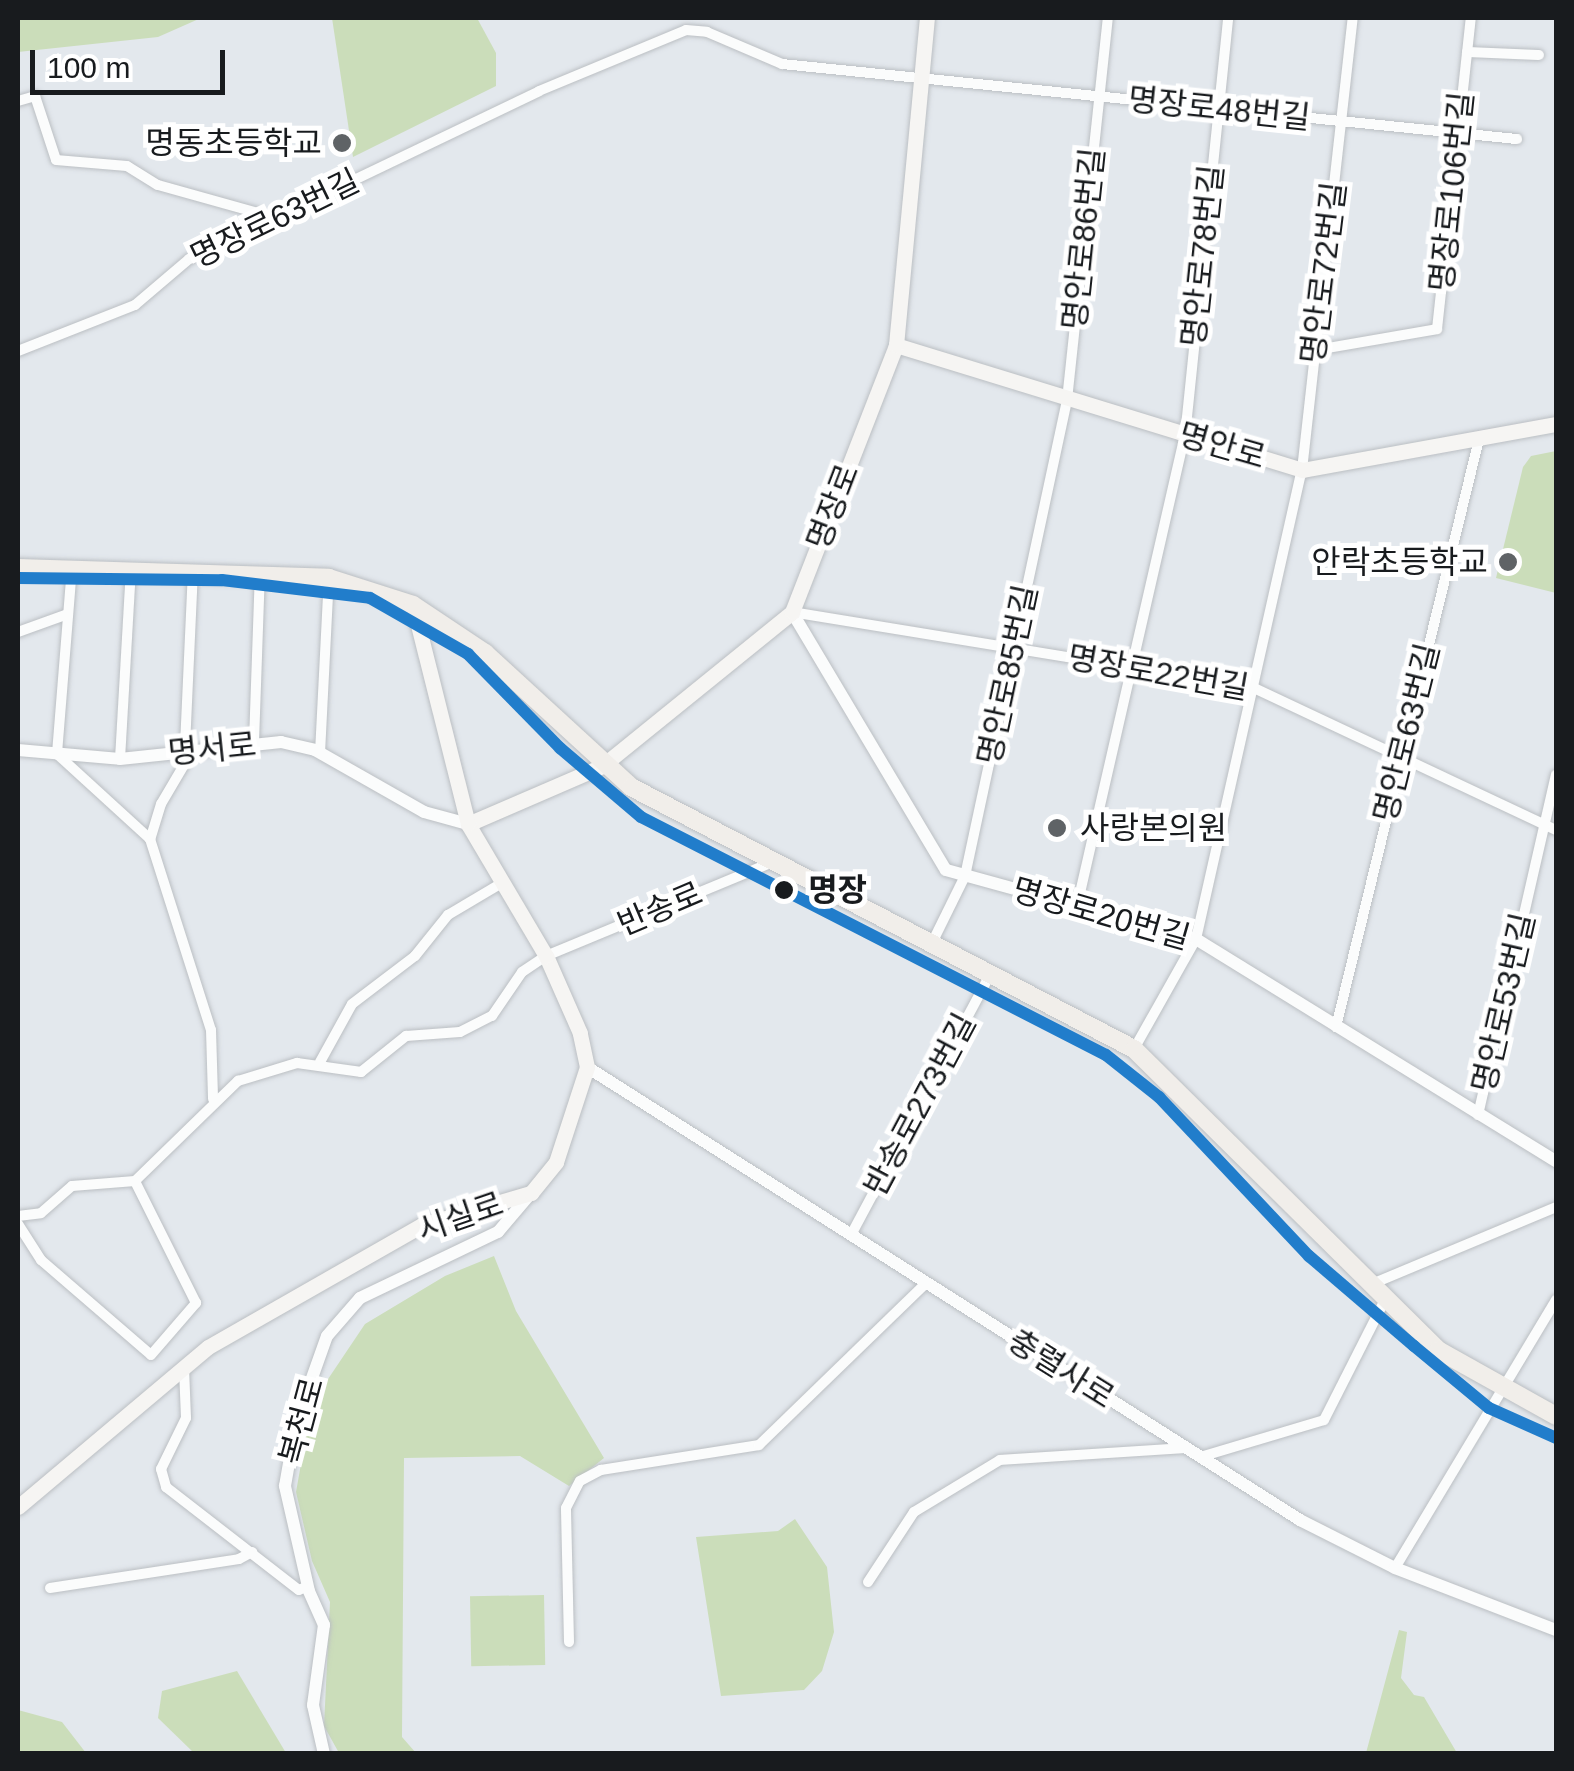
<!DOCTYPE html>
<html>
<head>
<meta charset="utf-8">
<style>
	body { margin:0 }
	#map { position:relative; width:1574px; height:1771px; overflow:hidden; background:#e3e8ed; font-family:Helvetica,"Noto Sans KR",sans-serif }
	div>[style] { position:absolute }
	.green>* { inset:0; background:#cbddba; transform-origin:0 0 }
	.roads { filter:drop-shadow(0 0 2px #bbbfc3) drop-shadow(0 0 2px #bbbfc3) }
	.minor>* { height:10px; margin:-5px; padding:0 5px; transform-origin:5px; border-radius:5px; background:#fbfcfc }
	.tertiary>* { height:12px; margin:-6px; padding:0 6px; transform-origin:6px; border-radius:6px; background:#fbfcfc }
	.secondary>* { height:15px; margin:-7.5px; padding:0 7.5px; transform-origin:7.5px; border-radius:7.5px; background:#f6f5f3 }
	.primary>* { height:18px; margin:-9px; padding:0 9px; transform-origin:9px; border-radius:9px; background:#f1eeea }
	.metro-1>* { height:12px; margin:-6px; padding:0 6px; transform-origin:6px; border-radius:6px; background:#217dcb }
	.dots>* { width:28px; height:28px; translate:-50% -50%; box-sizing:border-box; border:5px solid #fff; border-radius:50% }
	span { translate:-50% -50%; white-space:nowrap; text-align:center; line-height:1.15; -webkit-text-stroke:10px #fff; paint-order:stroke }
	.street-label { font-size:32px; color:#181b1e }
	.poi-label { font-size:32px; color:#181b1e }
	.right { translate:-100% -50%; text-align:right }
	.left { translate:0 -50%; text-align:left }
	.stop-label { font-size:32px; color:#181b1e; font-weight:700 }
	.frame { position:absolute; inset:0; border:20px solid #181b1e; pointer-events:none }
	.scale { position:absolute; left:30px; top:50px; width:195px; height:45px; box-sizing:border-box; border:5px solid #181b1e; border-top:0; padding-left:12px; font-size:30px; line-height:35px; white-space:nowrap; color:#181b1e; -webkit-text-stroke:8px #fff; paint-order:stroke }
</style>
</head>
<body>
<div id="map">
	<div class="green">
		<div style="clip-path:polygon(18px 18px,201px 18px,158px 37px,18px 52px)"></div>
		<div style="clip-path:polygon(332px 18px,477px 18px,496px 53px,496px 86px,353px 157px)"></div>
		<div style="clip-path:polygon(1556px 451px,1556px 593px,1496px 578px,1523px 467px,1531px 456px)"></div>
		<div style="clip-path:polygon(494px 1256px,516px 1311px,604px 1458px,569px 1486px,520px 1456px,404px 1458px,402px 1737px,416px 1753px,339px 1753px,324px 1726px,330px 1602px,312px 1561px,296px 1492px,308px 1425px,322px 1388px,365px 1324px,445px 1276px)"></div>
		<div style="clip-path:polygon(795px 1519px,827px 1567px,834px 1632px,822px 1671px,804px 1690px,721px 1696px,696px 1537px,778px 1531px)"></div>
		<div style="left:544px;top:1595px;width:70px;height:74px;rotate:89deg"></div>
		<div style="clip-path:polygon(1399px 1630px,1407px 1632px,1401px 1678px,1414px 1695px,1424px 1697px,1457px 1753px,1366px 1753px)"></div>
		<div style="clip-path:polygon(237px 1671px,286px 1753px,194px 1753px,158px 1718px,162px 1691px)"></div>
		<div style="clip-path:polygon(18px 1710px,62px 1722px,86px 1753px,18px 1753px)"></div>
	</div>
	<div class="roads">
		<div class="minor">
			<div style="left:1467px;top:52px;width:72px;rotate:2.4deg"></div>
			<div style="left:18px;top:101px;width:18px;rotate:-16deg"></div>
			<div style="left:35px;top:96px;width:67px;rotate:71.8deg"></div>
			<div style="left:56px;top:160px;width:71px;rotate:4.8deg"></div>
			<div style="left:127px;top:166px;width:36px;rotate:32deg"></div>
			<div style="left:158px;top:185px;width:104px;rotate:15.6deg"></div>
			<div style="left:258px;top:213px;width:12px;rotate:48deg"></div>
			<div style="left:1316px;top:350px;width:123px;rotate:-9.8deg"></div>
			<div style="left:1437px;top:329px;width:313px;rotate:-83.8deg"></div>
			<div style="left:18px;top:351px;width:126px;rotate:-21.5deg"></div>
			<div style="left:135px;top:305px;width:71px;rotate:-40.4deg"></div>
			<div style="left:189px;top:259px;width:388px;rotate:-25.6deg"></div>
			<div style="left:539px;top:91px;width:159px;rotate:-22.5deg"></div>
			<div style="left:686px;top:30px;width:21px;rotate:5deg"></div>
			<div style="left:707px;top:32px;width:82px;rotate:23.1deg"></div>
			<div style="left:782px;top:64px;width:739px;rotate:5.83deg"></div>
			<div style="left:72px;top:567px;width:188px;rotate:94.6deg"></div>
			<div style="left:57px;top:754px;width:126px;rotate:42.4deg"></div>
			<div style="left:193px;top:570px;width:195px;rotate:92.6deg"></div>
			<div style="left:184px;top:765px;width:45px;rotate:120.5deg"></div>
			<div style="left:161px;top:804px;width:37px;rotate:107deg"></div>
			<div style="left:150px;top:839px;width:201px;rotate:72.3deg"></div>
			<div style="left:211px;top:1030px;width:69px;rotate:88.3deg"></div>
			<div style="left:792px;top:612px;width:468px;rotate:9.3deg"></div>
			<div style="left:1254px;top:688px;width:334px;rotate:25.2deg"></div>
			<div style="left:18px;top:632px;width:53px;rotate:-19.8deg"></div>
			<div style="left:254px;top:742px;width:169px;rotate:-88deg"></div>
			<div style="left:320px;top:753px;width:175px;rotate:-87.1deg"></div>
			<div style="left:120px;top:759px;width:189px;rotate:-86.7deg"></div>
			<div style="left:1077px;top:906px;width:482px;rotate:-77.1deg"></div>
			<div style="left:1185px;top:436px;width:420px;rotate:-84.1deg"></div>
			<div style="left:931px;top:945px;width:77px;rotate:-63.8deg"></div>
			<div style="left:965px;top:876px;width:487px;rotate:-77.9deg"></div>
			<div style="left:1067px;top:400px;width:384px;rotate:-83.9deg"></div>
			<div style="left:1336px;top:1027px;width:605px;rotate:-76.33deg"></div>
			<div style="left:1134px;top:1049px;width:126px;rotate:-60.6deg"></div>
			<div style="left:1196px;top:939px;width:481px;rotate:-77.3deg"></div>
			<div style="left:1302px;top:470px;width:455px;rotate:-83.6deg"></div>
			<div style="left:320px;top:1062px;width:66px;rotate:-61.1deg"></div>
			<div style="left:352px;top:1004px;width:79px;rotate:-37.3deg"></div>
			<div style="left:415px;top:956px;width:53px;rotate:-51.2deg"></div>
			<div style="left:448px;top:915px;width:63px;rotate:-30.7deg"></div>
			<div style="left:1478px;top:1115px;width:349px;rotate:-77.1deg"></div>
			<div style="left:18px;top:1216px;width:23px;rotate:-7deg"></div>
			<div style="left:41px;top:1213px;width:41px;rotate:-41.1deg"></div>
			<div style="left:72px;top:1186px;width:63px;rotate:-4.5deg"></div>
			<div style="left:135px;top:1181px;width:144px;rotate:-44.2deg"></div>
			<div style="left:238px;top:1081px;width:62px;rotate:-17deg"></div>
			<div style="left:297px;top:1063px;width:65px;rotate:8deg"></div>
			<div style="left:361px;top:1072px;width:58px;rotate:-38.7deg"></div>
			<div style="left:406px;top:1036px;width:54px;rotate:-4.2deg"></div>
			<div style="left:460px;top:1032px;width:36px;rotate:-27deg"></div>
			<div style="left:492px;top:1016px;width:53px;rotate:-55.7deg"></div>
			<div style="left:522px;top:972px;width:29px;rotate:-34deg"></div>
			<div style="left:546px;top:956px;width:246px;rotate:-22.5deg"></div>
			<div style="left:18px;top:1224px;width:43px;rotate:57.4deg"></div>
			<div style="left:41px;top:1260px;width:145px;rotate:40.8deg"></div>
			<div style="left:151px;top:1355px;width:69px;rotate:-49.1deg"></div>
			<div style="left:196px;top:1303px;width:136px;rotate:-116.6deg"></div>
			<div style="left:851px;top:1235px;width:295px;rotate:-61.9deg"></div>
			<div style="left:1372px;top:1284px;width:199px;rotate:-22.7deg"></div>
			<div style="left:184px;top:1368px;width:50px;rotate:87.7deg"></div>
			<div style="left:186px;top:1418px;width:57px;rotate:116.1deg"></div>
			<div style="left:161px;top:1469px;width:19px;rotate:74deg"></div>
			<div style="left:166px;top:1487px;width:168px;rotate:37.8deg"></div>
			<div style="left:299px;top:1590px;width:10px;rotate:-24deg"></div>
			<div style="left:1200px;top:1457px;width:129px;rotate:-16.6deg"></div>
			<div style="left:1324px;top:1420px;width:137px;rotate:-63.1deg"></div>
			<div style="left:1395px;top:1568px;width:313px;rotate:-59deg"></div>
			<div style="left:868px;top:1582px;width:84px;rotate:-56.7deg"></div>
			<div style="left:914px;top:1512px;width:100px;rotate:-31.2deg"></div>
			<div style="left:1000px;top:1460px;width:185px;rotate:-3.7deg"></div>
			<div style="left:50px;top:1588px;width:191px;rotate:-8.7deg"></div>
			<div style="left:239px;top:1559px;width:15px;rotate:-28deg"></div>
			<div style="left:569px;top:1642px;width:134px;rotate:-91.3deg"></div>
			<div style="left:566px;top:1508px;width:30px;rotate:-63deg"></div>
			<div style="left:580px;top:1481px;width:24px;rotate:-28deg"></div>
			<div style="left:601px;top:1470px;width:160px;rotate:-9deg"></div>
			<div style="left:759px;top:1445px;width:233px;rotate:-44.1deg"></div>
		</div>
		<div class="tertiary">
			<div style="left:792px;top:612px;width:300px;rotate:59.2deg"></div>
			<div style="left:946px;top:870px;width:259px;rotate:15.4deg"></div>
			<div style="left:1196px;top:939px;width:423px;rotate:31.7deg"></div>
			<div style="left:18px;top:750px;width:102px;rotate:5deg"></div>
			<div style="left:120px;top:759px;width:162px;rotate:-6deg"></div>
			<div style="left:281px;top:742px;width:35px;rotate:13deg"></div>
			<div style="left:315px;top:750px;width:125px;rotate:29.6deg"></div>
			<div style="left:424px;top:812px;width:46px;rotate:15.3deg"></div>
			<div style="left:587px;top:1067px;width:845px;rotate:32.43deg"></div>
			<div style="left:1300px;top:1520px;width:106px;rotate:26.8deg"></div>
			<div style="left:1395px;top:1568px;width:173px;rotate:21.1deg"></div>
			<div style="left:324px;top:1754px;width:50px;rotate:-102.7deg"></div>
			<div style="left:313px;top:1705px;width:81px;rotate:-82.2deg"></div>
			<div style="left:324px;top:1625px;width:37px;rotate:-114deg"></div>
			<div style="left:309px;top:1591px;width:108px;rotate:-102.9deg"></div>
			<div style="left:285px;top:1486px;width:64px;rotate:-80.1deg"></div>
			<div style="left:296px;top:1423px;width:92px;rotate:-70.4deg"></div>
			<div style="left:327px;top:1336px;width:50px;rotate:-49deg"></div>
			<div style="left:360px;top:1298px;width:153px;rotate:-25.6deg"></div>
			<div style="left:498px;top:1232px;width:51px;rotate:-49.8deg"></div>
		</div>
		<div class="secondary">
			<div style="left:896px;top:345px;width:425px;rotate:17.1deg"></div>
			<div style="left:1302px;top:470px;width:258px;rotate:-10.3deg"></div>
			<div style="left:468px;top:824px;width:146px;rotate:-23.4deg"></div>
			<div style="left:602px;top:766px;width:245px;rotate:-39deg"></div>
			<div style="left:792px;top:612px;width:287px;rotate:-68.7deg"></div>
			<div style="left:896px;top:345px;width:328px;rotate:-84.6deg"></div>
			<div style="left:18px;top:1507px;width:248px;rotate:-40.1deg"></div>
			<div style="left:208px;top:1347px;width:246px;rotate:-29.7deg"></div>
			<div style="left:422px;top:1225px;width:114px;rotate:-16.4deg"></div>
			<div style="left:531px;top:1193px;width:40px;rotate:-51deg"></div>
			<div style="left:556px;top:1162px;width:100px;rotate:-71.9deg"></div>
			<div style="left:587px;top:1067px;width:35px;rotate:-102deg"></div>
			<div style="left:580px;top:1033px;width:84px;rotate:-113.8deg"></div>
			<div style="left:546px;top:956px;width:153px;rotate:-120.6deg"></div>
			<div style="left:468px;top:824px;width:226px;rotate:-104.1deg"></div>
		</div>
		<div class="primary">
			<div style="left:18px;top:568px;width:311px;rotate:1.8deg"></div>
			<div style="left:329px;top:578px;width:88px;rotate:17.8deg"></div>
			<div style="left:413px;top:605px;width:87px;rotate:33.7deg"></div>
			<div style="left:485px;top:653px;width:198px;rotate:42.5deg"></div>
			<div style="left:631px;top:787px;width:567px;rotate:27.51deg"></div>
			<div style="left:1134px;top:1049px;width:428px;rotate:44.7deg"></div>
			<div style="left:1438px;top:1350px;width:135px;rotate:29.2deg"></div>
		</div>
	</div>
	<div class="metro-1">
		<div style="left:18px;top:578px;width:204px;rotate:0.6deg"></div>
		<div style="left:222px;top:580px;width:149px;rotate:6.9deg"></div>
		<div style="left:370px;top:598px;width:113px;rotate:29.7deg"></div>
		<div style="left:468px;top:654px;width:132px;rotate:45.6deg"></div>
		<div style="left:560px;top:748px;width:106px;rotate:40.4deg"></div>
		<div style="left:641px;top:817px;width:522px;rotate:27.1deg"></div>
		<div style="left:1106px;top:1055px;width:68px;rotate:38.4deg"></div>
		<div style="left:1159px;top:1097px;width:219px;rotate:46.7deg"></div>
		<div style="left:1309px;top:1256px;width:138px;rotate:40.6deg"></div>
		<div style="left:1414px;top:1346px;width:97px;rotate:39.6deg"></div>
		<div style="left:1489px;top:1408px;width:73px;rotate:24.1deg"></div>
	</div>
	<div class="dots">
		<div style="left:342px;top:143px;background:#5f6366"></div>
		<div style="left:1508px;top:562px;background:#5f6366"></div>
		<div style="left:1057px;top:828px;background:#5f6366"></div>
		<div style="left:784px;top:890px;background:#181b1e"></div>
	</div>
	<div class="street-label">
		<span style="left:1219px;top:109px;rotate:6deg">명장로48번길</span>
		<span style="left:1452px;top:192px;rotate:-84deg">명장로106번길</span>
		<span style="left:275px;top:219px;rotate:-26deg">명장로63번길</span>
		<span style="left:1084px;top:239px;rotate:-84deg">명안로86번길</span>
		<span style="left:1203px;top:256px;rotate:-84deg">명안로78번길</span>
		<span style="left:1324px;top:273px;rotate:-83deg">명안로72번길</span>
		<span style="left:1222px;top:446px;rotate:16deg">명안로</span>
		<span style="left:833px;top:507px;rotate:-69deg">명장로</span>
		<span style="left:1158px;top:673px;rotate:10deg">명장로22번길</span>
		<span style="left:1008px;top:675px;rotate:-78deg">명안로85번길</span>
		<span style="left:1407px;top:733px;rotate:-76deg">명안로63번길</span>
		<span style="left:212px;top:749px;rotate:-6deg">명서로</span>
		<span style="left:660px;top:909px;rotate:-23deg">반송로</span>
		<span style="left:1101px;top:914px;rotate:16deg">명장로20번길</span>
		<span style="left:1504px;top:1003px;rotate:-77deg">명안로53번길</span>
		<span style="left:920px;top:1105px;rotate:-62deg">반송로273번길</span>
		<span style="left:460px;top:1217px;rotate:-19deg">시실로</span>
		<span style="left:1061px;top:1369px;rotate:32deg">충렬사로</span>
		<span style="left:302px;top:1421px;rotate:-75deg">복천로</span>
	</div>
	<div class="poi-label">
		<span class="right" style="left:322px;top:143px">명동초등학교</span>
		<span class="right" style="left:1488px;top:562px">안락초등학교</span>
		<span class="left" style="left:1080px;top:828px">사랑본의원</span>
	</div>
	<div class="stop-label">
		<span class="left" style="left:808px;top:890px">명장</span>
	</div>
	<div class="frame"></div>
	<div class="scale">100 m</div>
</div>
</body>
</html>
